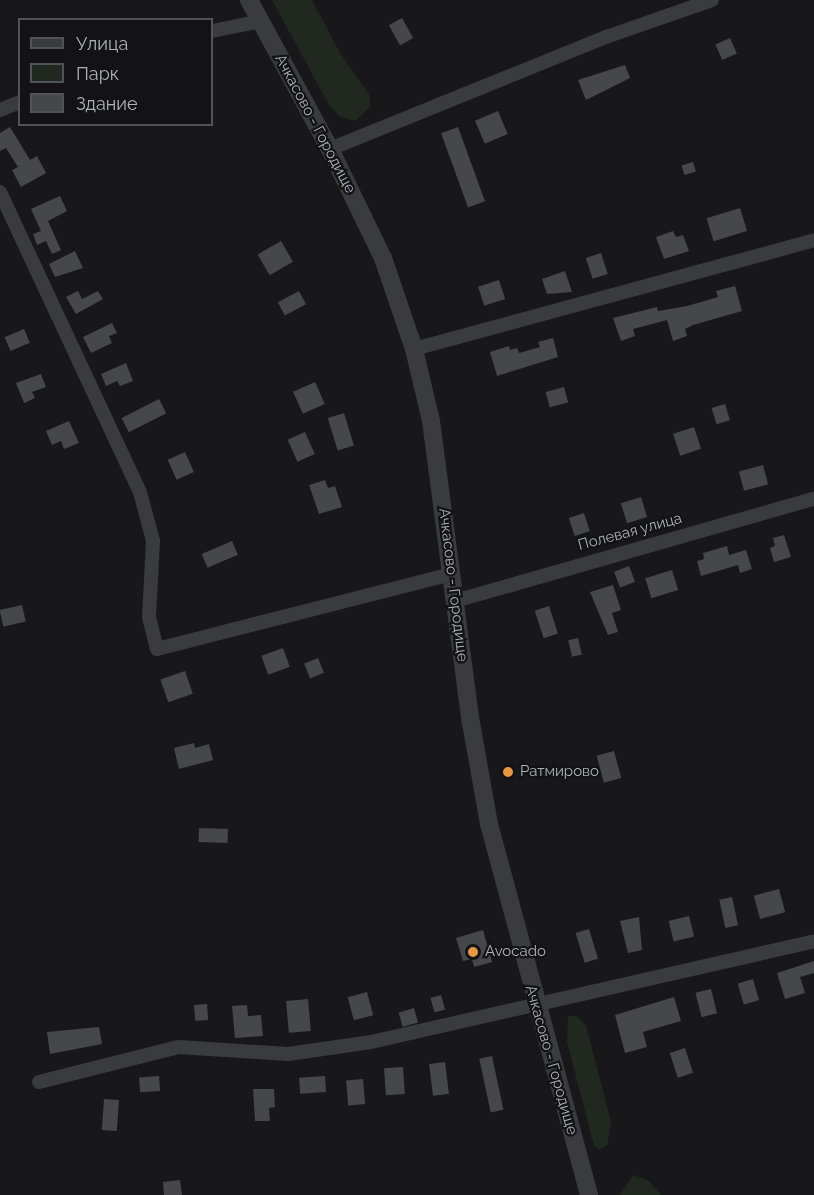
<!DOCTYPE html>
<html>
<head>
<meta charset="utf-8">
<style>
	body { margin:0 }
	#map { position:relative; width:814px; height:1195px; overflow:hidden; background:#18181a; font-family:Raleway,sans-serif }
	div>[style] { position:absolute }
	.green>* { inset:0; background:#202820 }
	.building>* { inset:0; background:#45474a; transform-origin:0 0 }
	.minor>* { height:14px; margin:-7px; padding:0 7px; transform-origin:7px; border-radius:7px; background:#393b3f }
	.tertiary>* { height:18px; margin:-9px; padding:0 9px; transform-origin:9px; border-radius:9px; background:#393b3f }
	.dots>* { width:16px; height:16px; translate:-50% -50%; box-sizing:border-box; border:3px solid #131315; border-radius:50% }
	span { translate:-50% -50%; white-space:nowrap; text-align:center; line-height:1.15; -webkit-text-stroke:4.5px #131315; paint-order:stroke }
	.street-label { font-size:15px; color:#abb2b9 }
	.poi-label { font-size:15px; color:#abb2b9 }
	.left { translate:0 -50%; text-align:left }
	.legend { position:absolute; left:18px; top:18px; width:195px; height:108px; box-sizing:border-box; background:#131315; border:2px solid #505357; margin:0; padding:8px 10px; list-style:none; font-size:18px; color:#abb2b9 }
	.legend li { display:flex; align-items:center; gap:12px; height:30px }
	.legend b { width:30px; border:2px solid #505357 }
</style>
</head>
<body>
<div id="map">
	<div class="green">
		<div style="clip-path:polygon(272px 0,312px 0,340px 53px,370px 96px,370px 107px,355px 121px,339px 116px,329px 105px)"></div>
		<div style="clip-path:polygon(568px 1016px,576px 1016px,586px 1025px,611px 1122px,607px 1146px,599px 1149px,594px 1146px,567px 1042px)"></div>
		<div style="clip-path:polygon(633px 1175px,648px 1180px,661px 1195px,620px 1195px)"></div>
	</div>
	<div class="building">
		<div style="left:402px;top:18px;width:23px;height:15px;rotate:61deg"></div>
		<div style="left:730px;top:38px;width:17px;height:16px;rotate:66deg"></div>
		<div style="clip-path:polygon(625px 65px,630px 78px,586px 100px,578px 80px)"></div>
		<div style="left:498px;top:111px;width:25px;height:25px;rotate:67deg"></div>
		<div style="clip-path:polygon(10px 127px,30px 160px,37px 156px,46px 173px,21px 187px,12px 170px,18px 167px,6px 148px,0 151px,0 133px)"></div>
		<div style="left:458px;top:127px;width:79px;height:18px;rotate:70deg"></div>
		<div style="left:693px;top:162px;width:10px;height:12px;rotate:73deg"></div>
		<div style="clip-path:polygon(60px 196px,67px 211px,48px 221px,61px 250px,52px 254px,46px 241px,37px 245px,33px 234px,41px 231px,31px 209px)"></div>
		<div style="left:740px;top:208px;width:24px;height:35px;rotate:73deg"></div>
		<div style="clip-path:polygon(673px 231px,676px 237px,683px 235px,689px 251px,664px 259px,656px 237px)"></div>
		<div style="left:281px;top:241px;width:24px;height:27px;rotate:60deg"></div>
		<div style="clip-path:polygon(75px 251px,83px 268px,55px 277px,49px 264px)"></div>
		<div style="left:601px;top:253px;width:22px;height:16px;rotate:72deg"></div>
		<div style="clip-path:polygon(565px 271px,572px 292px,547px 294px,542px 279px)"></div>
		<div style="left:499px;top:280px;width:20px;height:22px;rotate:72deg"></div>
		<div style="clip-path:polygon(735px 286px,742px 311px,693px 325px,685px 329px,687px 336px,673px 341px,667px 320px,633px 329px,635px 336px,621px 341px,613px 318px,657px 307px,658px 311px,687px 306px,718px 297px,716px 291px)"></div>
		<div style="clip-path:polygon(78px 291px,82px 299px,98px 291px,103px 299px,76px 314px,66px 297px)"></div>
		<div style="left:299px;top:291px;width:15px;height:24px;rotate:62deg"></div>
		<div style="clip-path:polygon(112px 323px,117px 333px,109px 336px,112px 343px,91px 353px,83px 337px)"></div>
		<div style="left:24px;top:329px;width:15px;height:21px;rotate:67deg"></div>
		<div style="clip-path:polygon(553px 338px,558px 357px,497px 376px,490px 352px,509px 346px,510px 350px,517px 348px,519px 353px,540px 347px,538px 342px)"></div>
		<div style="clip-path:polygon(126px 363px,133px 381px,120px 386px,117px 381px,106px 386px,101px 374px)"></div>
		<div style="clip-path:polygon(41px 374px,46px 387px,32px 392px,35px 398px,24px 403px,16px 383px)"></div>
		<div style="left:315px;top:382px;width:24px;height:24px;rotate:66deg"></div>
		<div style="left:564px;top:387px;width:16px;height:19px;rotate:75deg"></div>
		<div style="left:159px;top:399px;width:16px;height:42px;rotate:63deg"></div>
		<div style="left:725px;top:404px;width:17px;height:14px;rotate:73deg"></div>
		<div style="left:344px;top:413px;width:34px;height:17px;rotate:73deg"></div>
		<div style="clip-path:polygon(69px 421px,79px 443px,64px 449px,61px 441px,52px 445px,46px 431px)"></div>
		<div style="left:694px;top:427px;width:23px;height:22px;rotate:72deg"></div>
		<div style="left:305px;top:432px;width:24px;height:19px;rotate:66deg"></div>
		<div style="left:185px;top:452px;width:22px;height:19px;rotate:66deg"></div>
		<div style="left:763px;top:465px;width:20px;height:25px;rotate:75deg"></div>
		<div style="clip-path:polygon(325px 480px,328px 488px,335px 486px,342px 507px,319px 514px,309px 485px)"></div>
		<div style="left:641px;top:497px;width:21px;height:21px;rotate:73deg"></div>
		<div style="left:584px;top:513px;width:19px;height:16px;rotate:72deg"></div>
		<div style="clip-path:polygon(784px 535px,791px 557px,774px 562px,770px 548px,775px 546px,773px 538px)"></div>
		<div style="left:232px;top:541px;width:15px;height:33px;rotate:67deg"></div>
		<div style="clip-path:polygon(727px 546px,729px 555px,746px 550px,752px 569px,740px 573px,738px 565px,701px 576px,697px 561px,704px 559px,703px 553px)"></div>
		<div style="left:629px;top:566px;width:17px;height:16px;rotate:69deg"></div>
		<div style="left:672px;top:570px;width:21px;height:28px;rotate:73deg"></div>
		<div style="clip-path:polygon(613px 585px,621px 610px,612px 613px,618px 632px,608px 635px,590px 592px)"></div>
		<div style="left:22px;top:605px;width:17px;height:23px;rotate:77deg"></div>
		<div style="left:549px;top:606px;width:29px;height:15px;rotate:72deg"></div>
		<div style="left:578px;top:638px;width:17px;height:10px;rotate:77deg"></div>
		<div style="left:283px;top:648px;width:20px;height:23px;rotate:70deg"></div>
		<div style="left:318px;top:658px;width:16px;height:15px;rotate:68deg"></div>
		<div style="left:185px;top:671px;width:24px;height:26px;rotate:71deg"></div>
		<div style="clip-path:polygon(194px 743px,195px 748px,209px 744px,213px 760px,179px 769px,174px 748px)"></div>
		<div style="left:614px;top:751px;width:28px;height:18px;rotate:75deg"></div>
		<div style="left:199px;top:828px;width:29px;height:14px;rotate:2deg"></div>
		<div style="left:779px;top:889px;width:24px;height:26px;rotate:75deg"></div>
		<div style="left:732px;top:897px;width:29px;height:13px;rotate:78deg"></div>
		<div style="left:689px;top:916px;width:21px;height:21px;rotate:76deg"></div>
		<div style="clip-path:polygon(639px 917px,642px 950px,628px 953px,620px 921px)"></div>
		<div style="left:589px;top:929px;width:31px;height:14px;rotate:73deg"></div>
		<div style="clip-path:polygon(483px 930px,492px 962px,474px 967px,472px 959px,463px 961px,456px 938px)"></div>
		<div style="clip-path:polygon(814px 961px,814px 973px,800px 977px,805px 993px,785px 999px,777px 973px)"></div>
		<div style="left:753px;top:979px;width:22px;height:16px;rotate:74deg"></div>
		<div style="left:711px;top:989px;width:25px;height:16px;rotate:76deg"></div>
		<div style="left:367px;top:992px;width:24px;height:20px;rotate:75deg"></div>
		<div style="left:441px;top:995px;width:15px;height:11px;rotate:74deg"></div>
		<div style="clip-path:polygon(674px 997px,681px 1021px,643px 1032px,647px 1047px,625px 1053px,615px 1015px)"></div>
		<div style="left:308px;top:999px;width:32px;height:22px;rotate:85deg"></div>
		<div style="left:207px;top:1004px;width:16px;height:13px;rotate:86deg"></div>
		<div style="clip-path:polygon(247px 1005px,248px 1016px,261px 1015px,263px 1036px,235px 1038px,232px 1006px)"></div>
		<div style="left:414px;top:1008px;width:15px;height:16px;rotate:74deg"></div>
		<div style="clip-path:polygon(99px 1027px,102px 1044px,50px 1054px,47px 1032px)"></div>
		<div style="left:685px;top:1048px;width:26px;height:16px;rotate:72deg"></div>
		<div style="left:492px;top:1056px;width:55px;height:13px;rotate:78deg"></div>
		<div style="left:445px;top:1062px;width:32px;height:16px;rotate:83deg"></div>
		<div style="left:403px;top:1067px;width:27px;height:19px;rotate:86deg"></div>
		<div style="left:159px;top:1076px;width:15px;height:20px;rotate:86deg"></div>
		<div style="left:325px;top:1076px;width:16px;height:26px;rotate:86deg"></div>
		<div style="left:363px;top:1079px;width:25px;height:17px;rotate:85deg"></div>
		<div style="clip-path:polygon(253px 1089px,274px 1089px,275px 1107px,269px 1108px,270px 1121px,255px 1121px)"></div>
		<div style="left:104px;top:1099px;width:15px;height:31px;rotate:4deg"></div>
		<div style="clip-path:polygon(180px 1180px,182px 1195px,164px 1195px,163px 1182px)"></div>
	</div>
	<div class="minor">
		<div style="left:212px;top:31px;width:50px;rotate:-11.5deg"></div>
		<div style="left:0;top:110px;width:22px;rotate:-22deg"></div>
		<div style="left:330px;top:149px;width:298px;rotate:-22.1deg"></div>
		<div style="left:606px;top:37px;width:112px;rotate:-19.2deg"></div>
		<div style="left:0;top:192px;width:331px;rotate:65deg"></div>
		<div style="left:140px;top:492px;width:51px;rotate:75.1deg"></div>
		<div style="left:153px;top:541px;width:76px;rotate:93deg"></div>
		<div style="left:149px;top:617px;width:33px;rotate:76deg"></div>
		<div style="left:157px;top:649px;width:304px;rotate:-14.3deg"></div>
		<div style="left:414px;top:349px;width:415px;rotate:-15.2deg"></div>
		<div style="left:455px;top:601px;width:373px;rotate:-15.9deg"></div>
		<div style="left:39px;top:1082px;width:143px;rotate:-14.1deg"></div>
		<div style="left:178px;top:1047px;width:110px;rotate:3.6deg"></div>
		<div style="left:288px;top:1054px;width:84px;rotate:-8.2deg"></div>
		<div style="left:371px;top:1042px;width:454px;rotate:-12.8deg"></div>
	</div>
	<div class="tertiary">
		<div style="left:249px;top:0;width:170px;rotate:61.5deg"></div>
		<div style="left:330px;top:149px;width:121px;rotate:64.1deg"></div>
		<div style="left:383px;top:258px;width:96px;rotate:71.2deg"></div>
		<div style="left:414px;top:349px;width:74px;rotate:76.7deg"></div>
		<div style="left:431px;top:421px;width:305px;rotate:82.5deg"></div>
		<div style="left:471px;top:723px;width:103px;rotate:79.9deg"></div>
		<div style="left:489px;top:824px;width:384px;rotate:74.9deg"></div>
	</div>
	<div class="dots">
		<div style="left:508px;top:772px;background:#e79743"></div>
		<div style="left:473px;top:952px;background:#e79743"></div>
	</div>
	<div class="street-label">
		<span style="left:315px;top:124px;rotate:62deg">Ачкасово - Городище</span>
		<span style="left:630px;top:532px;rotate:-15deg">Полевая улица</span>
		<span style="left:453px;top:585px;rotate:83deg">Ачкасово - Городище</span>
		<span style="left:551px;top:1060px;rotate:74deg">Ачкасово - Городище</span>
	</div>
	<div class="poi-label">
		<span class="left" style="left:520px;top:772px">Ратмирово</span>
		<span class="left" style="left:485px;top:952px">Avocado</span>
	</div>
	<ul class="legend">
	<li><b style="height:8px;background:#393b3f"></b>Улица</li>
	<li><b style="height:16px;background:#202820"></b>Парк</li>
	<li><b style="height:16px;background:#45474a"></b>Здание</li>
	</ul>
</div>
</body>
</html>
